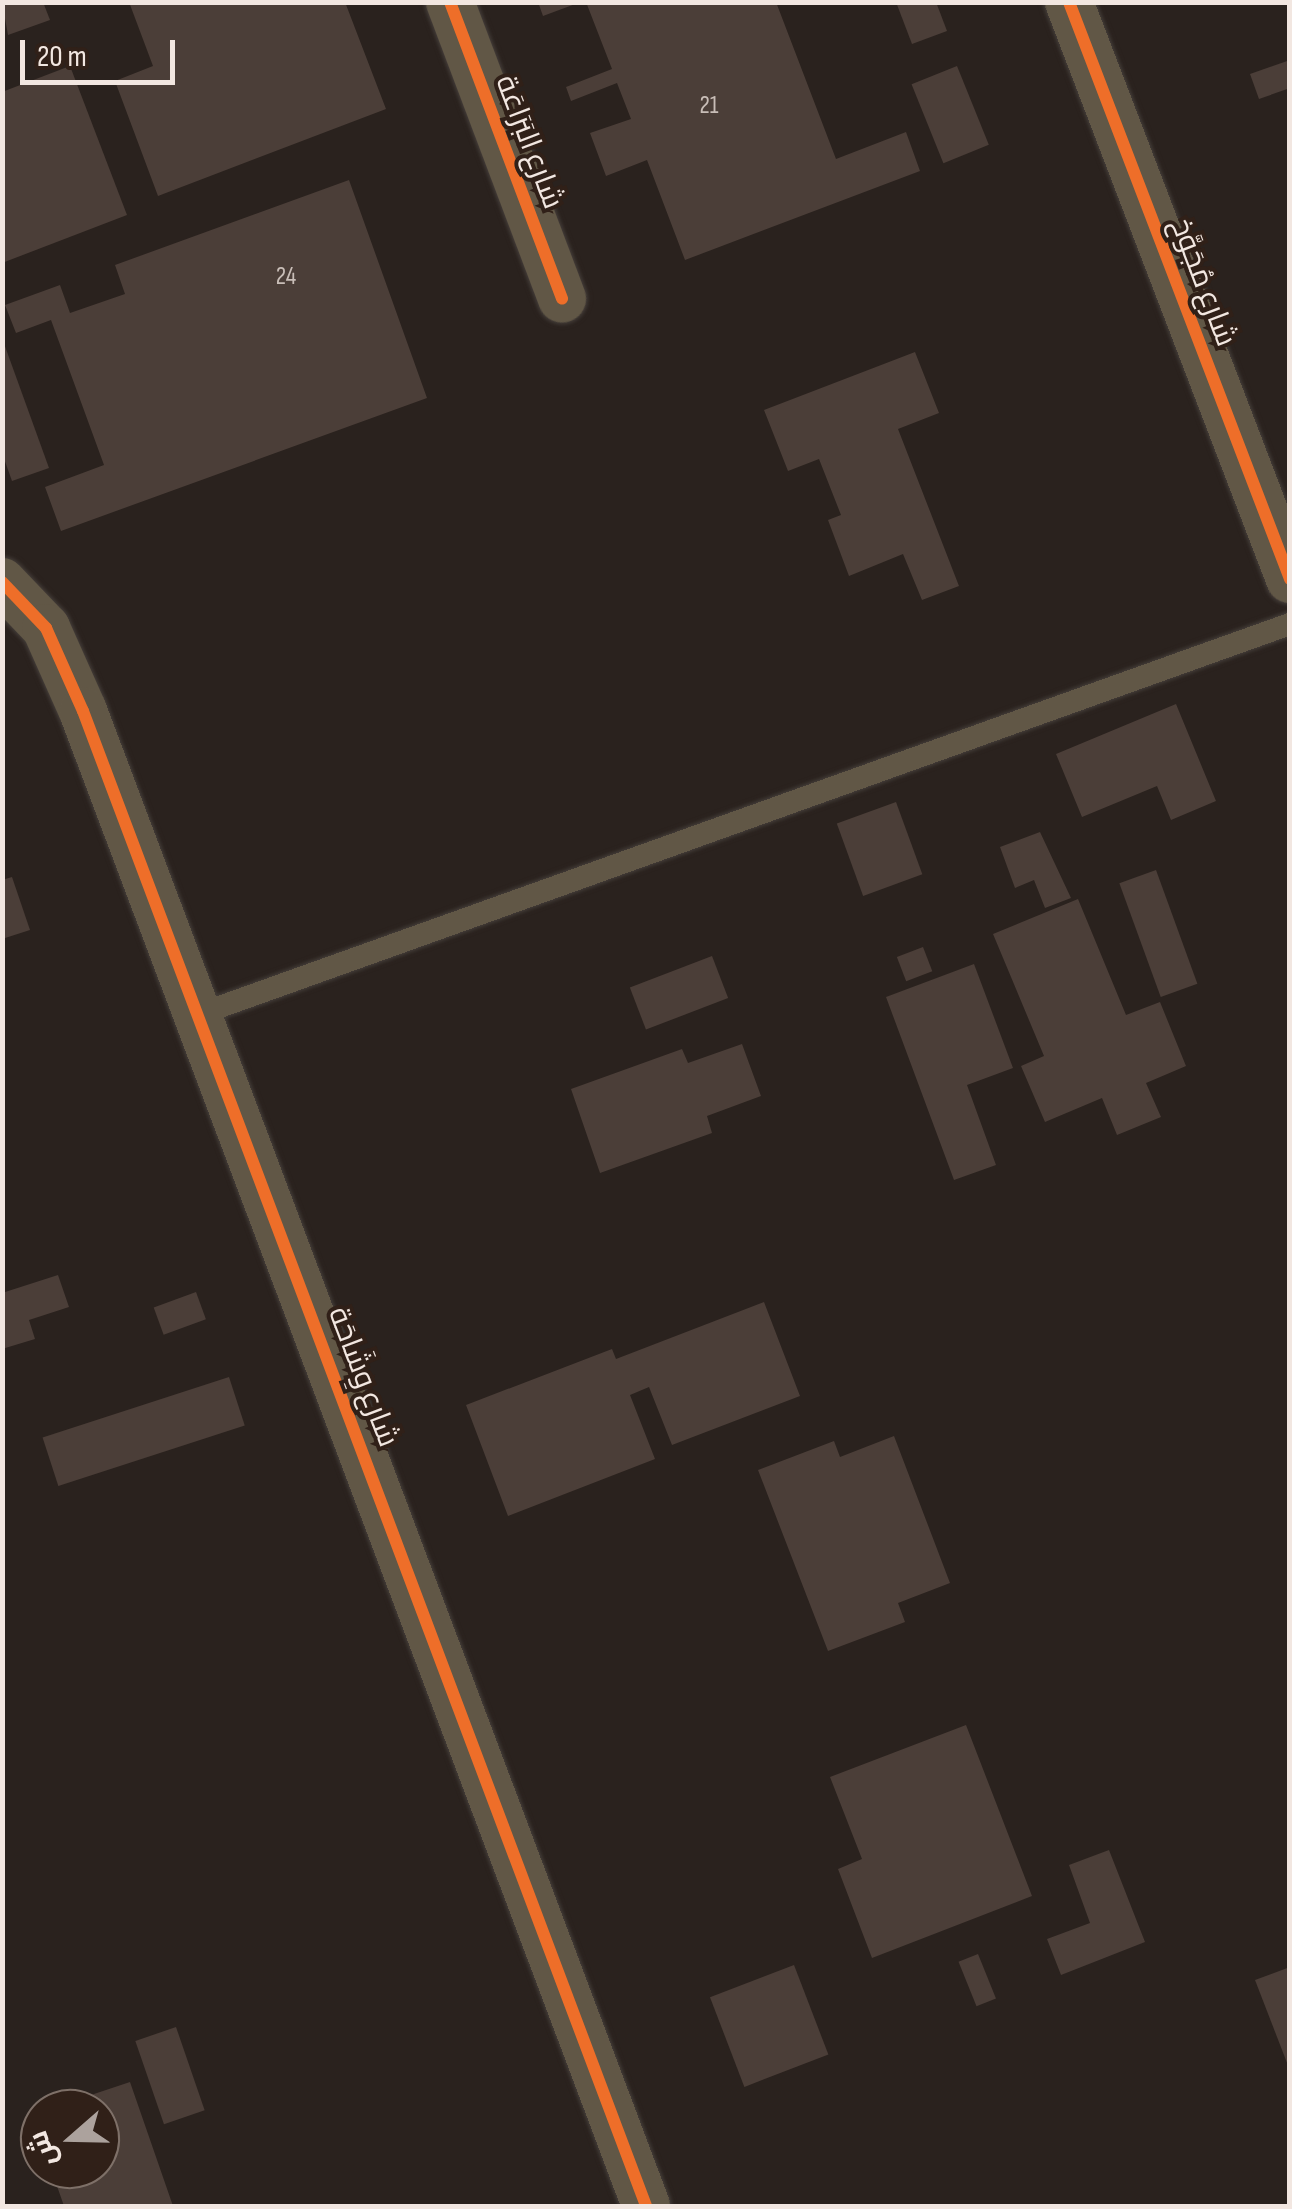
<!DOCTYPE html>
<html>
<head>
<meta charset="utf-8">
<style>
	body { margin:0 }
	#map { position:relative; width:1292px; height:2209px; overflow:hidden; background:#2a221e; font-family:"Sofia Sans Condensed",Cairo,sans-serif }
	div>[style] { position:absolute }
	.building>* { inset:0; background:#4b3e38; transform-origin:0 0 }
	.roads { filter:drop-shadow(0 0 2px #453e3a) drop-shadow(0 0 2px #453e3a) }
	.service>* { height:22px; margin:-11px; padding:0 11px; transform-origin:11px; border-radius:11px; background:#615746 }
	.minor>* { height:48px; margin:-24px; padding:0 24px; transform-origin:24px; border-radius:24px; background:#615746 }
	.cycleway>* { height:12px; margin:-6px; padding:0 6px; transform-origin:6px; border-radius:6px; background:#ee6e29 }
	span { translate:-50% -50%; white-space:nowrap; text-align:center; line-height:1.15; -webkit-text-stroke:8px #302018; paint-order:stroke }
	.number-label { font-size:25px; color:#c8bdb7 }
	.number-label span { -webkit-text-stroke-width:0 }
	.street-label { font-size:30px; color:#f2e7e1 }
	.frame { position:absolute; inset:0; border:5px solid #f2e7e1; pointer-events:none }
	.north { position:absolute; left:20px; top:2089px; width:100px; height:100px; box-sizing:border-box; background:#302018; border:2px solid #7e7068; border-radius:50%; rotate:250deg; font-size:28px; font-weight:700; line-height:40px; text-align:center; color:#f2e7e1 }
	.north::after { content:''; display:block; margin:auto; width:35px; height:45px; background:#aca29d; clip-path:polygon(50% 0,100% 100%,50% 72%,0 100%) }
	.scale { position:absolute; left:20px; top:40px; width:155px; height:45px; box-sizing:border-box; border:5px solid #f2e7e1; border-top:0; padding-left:12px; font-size:30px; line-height:35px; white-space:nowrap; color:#f2e7e1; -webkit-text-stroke:8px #302018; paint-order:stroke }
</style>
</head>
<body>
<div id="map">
	<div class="building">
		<div style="clip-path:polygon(2px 2px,43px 2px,50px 20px,8px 35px)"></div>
		<div style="clip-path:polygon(129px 2px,345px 2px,386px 109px,158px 196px,115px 81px,153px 66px)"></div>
		<div style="clip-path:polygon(538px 2px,578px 2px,578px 3px,543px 16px)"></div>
		<div style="clip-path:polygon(586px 2px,776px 2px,836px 159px,906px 132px,920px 171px,685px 260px,647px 160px,606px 176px,590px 133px,631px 119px,617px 83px,571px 101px,566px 87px,612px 69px)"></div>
		<div style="clip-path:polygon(896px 2px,936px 2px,947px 31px,912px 44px)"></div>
		<div style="clip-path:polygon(1290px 60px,1290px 88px,1259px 99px,1250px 74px)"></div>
		<div style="clip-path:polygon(70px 66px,127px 215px,2px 263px,2px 92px)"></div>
		<div style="left:957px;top:66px;width:85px;height:49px;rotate:68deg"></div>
		<div style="clip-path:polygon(349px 180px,427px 398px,61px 531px,45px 487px,104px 465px,51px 320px,16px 333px,5px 305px,60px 285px,70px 313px,125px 294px,115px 265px)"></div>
		<div style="clip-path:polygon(2px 338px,49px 468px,12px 481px,2px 453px)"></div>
		<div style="clip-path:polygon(915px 352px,939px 413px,898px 429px,959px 586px,922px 600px,903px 554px,849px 576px,828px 520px,841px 515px,819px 459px,788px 471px,764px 410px)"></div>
		<div style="clip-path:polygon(1176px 704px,1216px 801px,1171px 820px,1157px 786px,1082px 817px,1056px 754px)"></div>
		<div style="left:896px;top:802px;width:77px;height:63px;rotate:70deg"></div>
		<div style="clip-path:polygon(1040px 832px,1071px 898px,1045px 908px,1034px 880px,1015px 888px,1000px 847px)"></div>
		<div style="left:1156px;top:870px;width:121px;height:39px;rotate:70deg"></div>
		<div style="clip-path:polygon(12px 877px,30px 930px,2px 939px,2px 880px)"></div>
		<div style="clip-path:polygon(1078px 899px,1126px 1015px,1160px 1002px,1186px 1066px,1146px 1083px,1161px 1117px,1117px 1135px,1102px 1098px,1045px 1122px,1021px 1066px,1044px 1056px,993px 934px)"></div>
		<div style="left:923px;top:947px;width:26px;height:28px;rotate:69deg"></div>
		<div style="left:712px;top:956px;width:45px;height:88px;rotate:69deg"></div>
		<div style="clip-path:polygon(974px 964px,1013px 1068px,967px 1085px,996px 1165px,954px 1180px,886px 997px)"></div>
		<div style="clip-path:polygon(742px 1044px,761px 1096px,707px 1116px,712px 1133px,600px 1173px,571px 1089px,682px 1049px,688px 1063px)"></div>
		<div style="clip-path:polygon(58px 1275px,69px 1307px,29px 1320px,35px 1339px,2px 1349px,2px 1293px)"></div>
		<div style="left:196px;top:1292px;width:29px;height:45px;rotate:70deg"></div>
		<div style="clip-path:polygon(764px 1302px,800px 1396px,672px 1445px,649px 1387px,630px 1395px,655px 1459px,508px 1516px,466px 1405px,612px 1349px,616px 1359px)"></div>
		<div style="left:229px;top:1377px;width:51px;height:196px;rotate:72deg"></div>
		<div style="clip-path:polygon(894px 1436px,950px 1583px,898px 1603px,905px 1622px,828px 1651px,758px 1470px,834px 1441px,840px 1457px)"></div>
		<div style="clip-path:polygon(966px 1725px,1032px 1896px,872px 1958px,838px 1869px,862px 1859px,830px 1777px)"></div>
		<div style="clip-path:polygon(1109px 1850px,1145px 1942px,1061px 1975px,1047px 1939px,1090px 1923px,1069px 1865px)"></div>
		<div style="left:978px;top:1954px;width:48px;height:21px;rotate:68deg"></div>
		<div style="left:794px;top:1965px;width:96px;height:90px;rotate:69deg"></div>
		<div style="clip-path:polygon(1290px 1967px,1290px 2068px,1289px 2068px,1255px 1980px)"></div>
		<div style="left:176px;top:2027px;width:88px;height:43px;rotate:71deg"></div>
		<div style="clip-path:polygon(130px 2082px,173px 2206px,64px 2206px,51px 2169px,100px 2169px,100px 2109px,52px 2108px)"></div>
	</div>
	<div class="roads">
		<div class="service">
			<div style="left:200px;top:1014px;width:1158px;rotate:-19.69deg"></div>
		</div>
		<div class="minor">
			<div style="left:450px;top:2px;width:317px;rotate:69.3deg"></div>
			<div style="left:1069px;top:2px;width:618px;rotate:69.04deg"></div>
			<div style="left:2px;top:582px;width:64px;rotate:46.3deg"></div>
			<div style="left:46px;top:628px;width:91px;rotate:66deg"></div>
			<div style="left:83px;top:711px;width:1597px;rotate:69.36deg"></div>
		</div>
	</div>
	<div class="cycleway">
		<div style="left:450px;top:2px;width:317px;rotate:69.3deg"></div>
		<div style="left:1069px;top:2px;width:618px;rotate:69.04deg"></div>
		<div style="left:2px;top:582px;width:64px;rotate:46.3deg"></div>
		<div style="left:46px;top:628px;width:91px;rotate:66deg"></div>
		<div style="left:83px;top:711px;width:1597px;rotate:69.36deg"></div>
	</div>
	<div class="number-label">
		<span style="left:709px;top:106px">21</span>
		<span style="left:286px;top:277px">24</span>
	</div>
	<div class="street-label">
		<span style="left:529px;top:142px;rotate:69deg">شارع البَرَاعَة</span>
		<span style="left:1203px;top:282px;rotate:69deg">شارع مُجَوَّخ</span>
		<span style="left:363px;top:1377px;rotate:69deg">شارع وِشَاحَة</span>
	</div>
	<div class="frame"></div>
	<div class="north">ش</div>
	<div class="scale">20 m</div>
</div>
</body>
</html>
